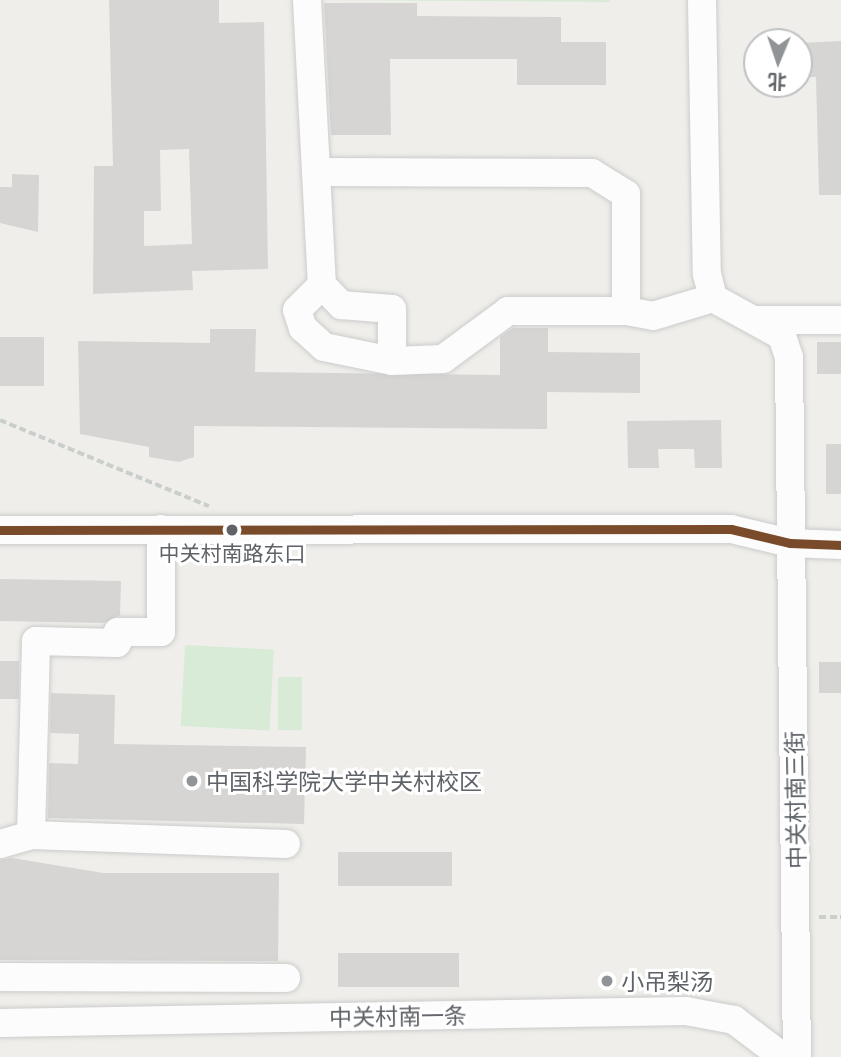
<!DOCTYPE html>
<html>
<head>
<meta charset="utf-8">
<style>
	body { margin:0 }
	#map { position:relative; width:841px; height:1057px; overflow:hidden; background:#efeeea; font-family:Barlow,"Noto Sans SC",sans-serif }
	div>[style] { position:absolute }
	.green>* { inset:0; background:#d8ebd6; transform-origin:0 0 }
	.building>* { inset:0; background:#d6d5d3; transform-origin:0 0 }
	.path>* { height:3.5px; margin-top:-1.75px; transform-origin:0; background:repeating-linear-gradient(90deg,#cacfcc 0 7px,transparent 0 10.5px) }
	.roads { filter:drop-shadow(0 0 2px #cbcccc) drop-shadow(0 0 2px #cbcccc) }
	.minor>* { height:28px; margin:-14px; padding:0 14px; transform-origin:14px; border-radius:14px; background:#fdfcfc }
	.bus-1>* { height:9px; margin:-4.5px; padding:0 4.5px; transform-origin:4.5px; border-radius:4.5px; background:#7a4b2a }
	.dots>* { width:19px; height:19px; translate:-50% -50%; box-sizing:border-box; border:4px solid #fff; border-radius:50% }
	span { translate:-50% -50%; white-space:nowrap; text-align:center; line-height:1.15; -webkit-text-stroke:6px #fff; paint-order:stroke }
	.bus-label { font-size:21px; color:#5f6368 }
	.poi-label { font-size:23px; color:#5f6368 }
	.left { translate:0 -50%; text-align:left }
	.street-label { font-size:23px; color:#5f6368 }
	.north { position:absolute; left:743px; top:28px; width:70px; height:70px; box-sizing:border-box; background:#fff; border:2px solid #bfc1c3; border-radius:50%; rotate:182deg; font-size:19px; font-weight:700; line-height:28px; text-align:center; color:#5f6368 }
	.north::after { content:''; display:block; margin:auto; width:24px; height:32px; background:#919496; clip-path:polygon(50% 0,100% 100%,50% 72%,0 100%) }
</style>
</head>
<body>
<div id="map">
	<div class="green">
		<div style="clip-path:polygon(320px 0,610px 0,609px 2px)"></div>
		<div style="left:185px;top:645px;width:89px;height:81px;rotate:3deg"></div>
		<div style="left:278px;top:677px;width:24px;height:53px"></div>
	</div>
	<div class="building">
		<div style="clip-path:polygon(evenodd,109px 0,219px 0,219px 23px,264px 22px,268px 269px,192px 271px,193px 290px,93px 294px,94px 166px,113px 166px,109px 0,189px 149px,192px 244px,144px 246px,144px 211px,161px 211px,160px 150px,189px 149px)"></div>
		<div style="clip-path:polygon(324px 3px,417px 3px,417px 16px,561px 17px,561px 42px,606px 42px,606px 85px,517px 85px,517px 59px,390px 59px,391px 135px,331px 135px)"></div>
		<div style="clip-path:polygon(841px 41px,841px 195px,819px 195px,816px 77px,799px 77px,799px 43px)"></div>
		<div style="clip-path:polygon(12px 174px,39px 175px,38px 232px,0 223px,0 187px,12px 187px)"></div>
		<div style="clip-path:polygon(513px 328px,548px 328px,548px 352px,640px 353px,640px 393px,547px 392px,547px 429px,194px 426px,194px 457px,179px 462px,149px 457px,149px 447px,80px 434px,78px 341px,210px 343px,210px 329px,256px 329px,255px 372px,500px 375px,500px 337px)"></div>
		<div style="left:0;top:337px;width:44px;height:49px"></div>
		<div style="left:817px;top:342px;width:24px;height:32px"></div>
		<div style="clip-path:polygon(721px 420px,722px 468px,695px 468px,694px 449px,658px 449px,659px 468px,628px 468px,627px 421px)"></div>
		<div style="left:826px;top:444px;width:15px;height:50px"></div>
		<div style="clip-path:polygon(0 579px,121px 581px,120px 615px,104px 623px,0 621px)"></div>
		<div style="left:0;top:661px;width:19px;height:38px"></div>
		<div style="left:819px;top:662px;width:22px;height:31px"></div>
		<div style="clip-path:polygon(51px 693px,115px 695px,114px 744px,306px 747px,304px 824px,48px 818px,49px 763px,78px 764px,79px 734px,50px 733px)"></div>
		<div style="left:338px;top:852px;width:114px;height:34px"></div>
		<div style="clip-path:polygon(12px 858px,103px 873px,279px 873px,278px 961px,0 960px,0 860px)"></div>
		<div style="left:338px;top:953px;width:121px;height:34px"></div>
	</div>
	<div class="path">
		<div style="left:0;top:420px;width:226px;rotate:22.4deg"></div>
		<div style="left:819px;top:917px;width:22px"></div>
	</div>
	<div class="roads">
		<div class="minor">
			<div style="left:307px;top:0;width:172px;rotate:87deg"></div>
			<div style="left:316px;top:172px;width:276px;rotate:0.2deg"></div>
			<div style="left:592px;top:173px;width:40px;rotate:32deg"></div>
			<div style="left:626px;top:194px;width:117px;rotate:90deg"></div>
			<div style="left:626px;top:311px;width:27px;rotate:10deg"></div>
			<div style="left:653px;top:316px;width:63px;rotate:-16.7deg"></div>
			<div style="left:702px;top:0;width:274px;rotate:89deg"></div>
			<div style="left:707px;top:274px;width:25px;rotate:76deg"></div>
			<div style="left:713px;top:298px;width:79px;rotate:28.8deg"></div>
			<div style="left:782px;top:336px;width:22px;rotate:72deg"></div>
			<div style="left:789px;top:357px;width:700px;rotate:89.35deg"></div>
			<div style="left:316px;top:172px;width:113px;rotate:87deg"></div>
			<div style="left:322px;top:285px;width:28px;rotate:46deg"></div>
			<div style="left:341px;top:305px;width:51px;rotate:4.5deg"></div>
			<div style="left:392px;top:309px;width:52px;rotate:90deg"></div>
			<div style="left:392px;top:361px;width:51px;rotate:-2.2deg"></div>
			<div style="left:443px;top:359px;width:81px;rotate:-36.4deg"></div>
			<div style="left:508px;top:311px;width:118px"></div>
			<div style="left:322px;top:285px;width:35px;rotate:135deg"></div>
			<div style="left:297px;top:310px;width:19px;rotate:72deg"></div>
			<div style="left:303px;top:328px;width:28px;rotate:42deg"></div>
			<div style="left:324px;top:347px;width:69px;rotate:11.6deg"></div>
			<div style="left:759px;top:320px;width:82px"></div>
			<div style="left:0;top:530px;width:731px;rotate:-0.08deg"></div>
			<div style="left:731px;top:529px;width:61px;rotate:13.3deg"></div>
			<div style="left:790px;top:543px;width:51px;rotate:2.2deg"></div>
			<div style="left:31px;top:835px;width:194px;rotate:-88.5deg"></div>
			<div style="left:36px;top:641px;width:81px;rotate:1.4deg"></div>
			<div style="left:117px;top:643px;width:11px;rotate:-85deg"></div>
			<div style="left:118px;top:632px;width:43px"></div>
			<div style="left:161px;top:632px;width:103px;rotate:-90deg"></div>
			<div style="left:0;top:844px;width:32px;rotate:-16deg"></div>
			<div style="left:31px;top:835px;width:255px;rotate:2deg"></div>
			<div style="left:0;top:977px;width:286px;rotate:0.2deg"></div>
			<div style="left:0;top:1023px;width:686px;rotate:-1deg"></div>
			<div style="left:686px;top:1011px;width:49px;rotate:10.6deg"></div>
			<div style="left:734px;top:1020px;width:61px;rotate:37.1deg"></div>
		</div>
	</div>
	<div class="bus-1">
		<div style="left:0;top:530px;width:731px;rotate:-0.08deg"></div>
		<div style="left:731px;top:529px;width:61px;rotate:13.3deg"></div>
		<div style="left:790px;top:543px;width:51px;rotate:2.2deg"></div>
	</div>
	<div class="dots">
		<div style="left:232px;top:530px;background:#5f6368"></div>
		<div style="left:192px;top:781px;background:#919496"></div>
		<div style="left:607px;top:981px;background:#919496"></div>
	</div>
	<div class="bus-label">
		<span style="left:232px;top:553px">中关村南路东口</span>
	</div>
	<div class="poi-label">
		<span class="left" style="left:206px;top:781px">中国科学院大学中关村校区</span>
		<span class="left" style="left:621px;top:981px">小吊梨汤</span>
	</div>
	<div class="street-label">
		<span style="left:795px;top:800px;rotate:-91deg">中关村南三街</span>
		<span style="left:398px;top:1016px;rotate:-1deg">中关村南一条</span>
	</div>
	<div class="north">北</div>
</div>
</body>
</html>
